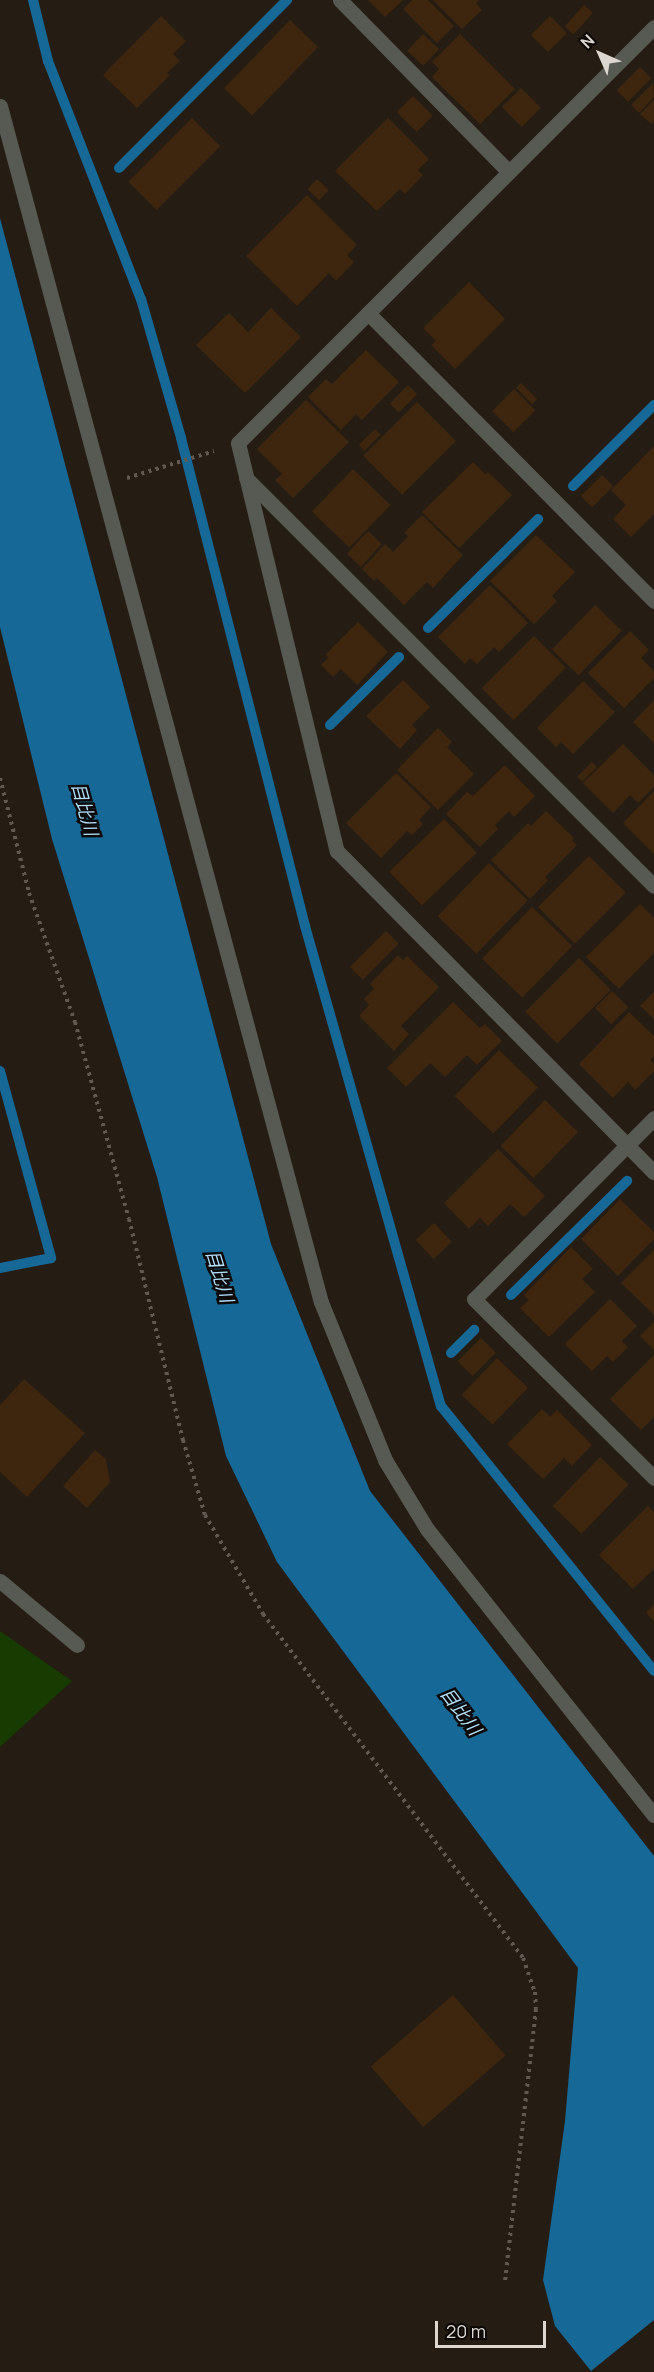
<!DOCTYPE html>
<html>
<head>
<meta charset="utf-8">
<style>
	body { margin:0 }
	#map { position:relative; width:654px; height:2372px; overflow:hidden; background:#251c13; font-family:Manrope,"Noto Sans JP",sans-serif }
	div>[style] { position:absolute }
	.green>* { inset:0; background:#173b00 }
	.water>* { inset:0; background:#166896 }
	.stream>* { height:10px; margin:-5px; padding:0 5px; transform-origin:5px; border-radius:5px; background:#166896 }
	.building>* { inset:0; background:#3e260e; transform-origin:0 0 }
	.path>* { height:4px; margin-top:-2px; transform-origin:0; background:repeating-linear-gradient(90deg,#625a52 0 3px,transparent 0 7.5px) }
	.minor>* { height:15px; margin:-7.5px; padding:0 7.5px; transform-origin:7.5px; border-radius:7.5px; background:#575953 }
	span { translate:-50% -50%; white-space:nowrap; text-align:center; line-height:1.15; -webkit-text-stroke:5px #0b0705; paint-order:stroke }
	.water-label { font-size:18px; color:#b2dffe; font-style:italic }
	.north { position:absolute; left:570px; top:24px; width:60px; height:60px; -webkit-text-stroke:4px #0b0705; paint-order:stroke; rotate:315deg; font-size:16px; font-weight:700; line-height:24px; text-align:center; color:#ddd7d1 }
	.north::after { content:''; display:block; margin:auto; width:21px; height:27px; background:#ddd7d1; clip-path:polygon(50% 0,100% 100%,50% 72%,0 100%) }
	.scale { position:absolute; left:435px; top:2321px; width:111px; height:27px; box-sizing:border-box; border:3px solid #ddd7d1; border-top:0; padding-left:8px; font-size:18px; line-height:21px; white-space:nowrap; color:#ddd7d1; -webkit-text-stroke:4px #0b0705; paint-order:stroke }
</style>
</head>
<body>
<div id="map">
	<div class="green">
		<div style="clip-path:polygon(0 1631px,72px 1681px,0 1747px)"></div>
	</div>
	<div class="water">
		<div style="clip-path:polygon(0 218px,271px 1244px,370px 1491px,654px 1856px,654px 2320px,591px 2371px,555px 2326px,543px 2280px,565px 2121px,578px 1968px,277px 1562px,226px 1456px,157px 1177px,52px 839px,0 627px)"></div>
	</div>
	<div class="stream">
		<div style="left:33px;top:0;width:63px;rotate:76.2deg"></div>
		<div style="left:48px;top:61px;width:256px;rotate:68.7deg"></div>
		<div style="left:141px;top:299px;width:145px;rotate:73.9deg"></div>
		<div style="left:181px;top:438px;width:504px;rotate:75.74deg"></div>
		<div style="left:305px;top:926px;width:499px;rotate:74.2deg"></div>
		<div style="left:441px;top:1406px;width:340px;rotate:51.2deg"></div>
		<div style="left:119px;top:168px;width:238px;rotate:-45deg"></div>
		<div style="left:573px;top:486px;width:115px;rotate:-45deg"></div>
		<div style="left:428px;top:628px;width:155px;rotate:-44.7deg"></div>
		<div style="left:330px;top:725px;width:97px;rotate:-44.6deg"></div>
		<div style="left:0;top:1071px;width:194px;rotate:74.7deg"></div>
		<div style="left:51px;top:1258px;width:52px;rotate:168.9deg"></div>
		<div style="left:511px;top:1295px;width:163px;rotate:-44.5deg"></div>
		<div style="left:451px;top:1353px;width:33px;rotate:-45deg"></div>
	</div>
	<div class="building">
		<div style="clip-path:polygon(368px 0,403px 0,385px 17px)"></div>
		<div style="clip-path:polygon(412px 0,428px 0,454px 26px,437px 43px,403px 9px)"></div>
		<div style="clip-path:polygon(433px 0,479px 0,476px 3px,482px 10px,462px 29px)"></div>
		<div style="left:584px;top:5px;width:12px;height:29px;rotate:42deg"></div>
		<div style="clip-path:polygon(161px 16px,186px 41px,173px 54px,180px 61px,167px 73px,170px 75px,137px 108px,103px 75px)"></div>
		<div style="left:550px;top:16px;width:24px;height:27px;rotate:45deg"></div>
		<div style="left:290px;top:20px;width:39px;height:95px;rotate:44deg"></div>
		<div style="left:423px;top:34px;width:22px;height:23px;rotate:43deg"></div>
		<div style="clip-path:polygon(460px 34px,515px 89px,480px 124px,432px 77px,439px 69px,432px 62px)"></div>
		<div style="left:640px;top:67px;width:16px;height:33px;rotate:45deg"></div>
		<div style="clip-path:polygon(653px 83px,654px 97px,639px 113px,631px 105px)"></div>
		<div style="left:521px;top:88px;width:28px;height:27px;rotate:45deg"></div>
		<div style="left:413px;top:96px;width:28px;height:23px;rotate:45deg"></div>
		<div style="clip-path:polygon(654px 100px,654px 121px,651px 124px,640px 114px)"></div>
		<div style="left:192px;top:118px;width:40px;height:90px;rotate:45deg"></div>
		<div style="clip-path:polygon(388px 118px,429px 159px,418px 170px,423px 175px,405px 194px,400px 189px,377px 211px,335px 171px)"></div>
		<div style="left:317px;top:179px;width:16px;height:14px;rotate:43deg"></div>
		<div style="clip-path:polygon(307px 195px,357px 245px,347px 255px,354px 262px,336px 281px,329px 273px,297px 306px,246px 256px)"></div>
		<div style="clip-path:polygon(469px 282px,505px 319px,455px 369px,431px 345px,436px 341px,423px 328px)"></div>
		<div style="clip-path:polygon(271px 308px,301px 337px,245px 393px,196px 345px,229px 313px,248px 332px)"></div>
		<div style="clip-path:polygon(366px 350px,399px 382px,362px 420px,356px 414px,341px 430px,308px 397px,326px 379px,332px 384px)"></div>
		<div style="left:521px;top:383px;width:23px;height:7px;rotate:45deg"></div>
		<div style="left:408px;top:385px;width:13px;height:26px;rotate:45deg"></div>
		<div style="left:514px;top:389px;width:30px;height:31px;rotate:45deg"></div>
		<div style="clip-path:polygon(306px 400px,349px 442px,293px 498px,275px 480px,282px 474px,257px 449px)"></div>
		<div style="left:417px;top:402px;width:55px;height:76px;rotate:45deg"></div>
		<div style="left:375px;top:429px;width:8px;height:23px;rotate:45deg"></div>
		<div style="clip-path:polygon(654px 446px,654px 514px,631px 537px,613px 519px,626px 505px,611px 490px)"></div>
		<div style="clip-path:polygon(473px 462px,486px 475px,488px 472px,512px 495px,459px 548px,422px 512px)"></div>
		<div style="left:353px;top:469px;width:52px;height:59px;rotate:44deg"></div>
		<div style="left:602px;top:475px;width:16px;height:30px;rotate:45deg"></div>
		<div style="clip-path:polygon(422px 515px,463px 555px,433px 588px,427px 582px,404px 605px,377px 578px,374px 581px,362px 569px,385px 544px,393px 552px,408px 536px,404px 533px)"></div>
		<div style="left:368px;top:531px;width:19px;height:31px;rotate:43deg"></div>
		<div style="clip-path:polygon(536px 535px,575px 572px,552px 596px,557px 601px,534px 624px,490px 581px)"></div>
		<div style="clip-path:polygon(490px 585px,528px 623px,499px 652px,494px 647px,477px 664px,470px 658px,465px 664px,438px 637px)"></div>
		<div style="left:595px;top:605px;width:37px;height:62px;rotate:44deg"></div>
		<div style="clip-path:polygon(358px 622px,388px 652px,357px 685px,341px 669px,333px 677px,321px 665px,329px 657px,325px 655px)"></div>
		<div style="clip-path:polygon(630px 631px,649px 650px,641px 658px,654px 671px,654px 678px,624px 708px,588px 673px)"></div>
		<div style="left:534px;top:636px;width:45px;height:74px;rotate:45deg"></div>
		<div style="clip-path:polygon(403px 680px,430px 707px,412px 725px,417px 730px,400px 749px,366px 716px)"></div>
		<div style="clip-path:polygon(583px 681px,615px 712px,573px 754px,561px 742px,556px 747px,537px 728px)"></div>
		<div style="clip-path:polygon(654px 700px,654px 743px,633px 722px)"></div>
		<div style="clip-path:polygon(438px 728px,452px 742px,447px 747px,474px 774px,438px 810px,397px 770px)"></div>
		<div style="clip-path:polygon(623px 744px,654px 775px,654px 787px,638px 803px,630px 795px,613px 813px,583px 783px)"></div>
		<div style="left:592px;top:762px;width:7px;height:21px;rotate:45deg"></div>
		<div style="clip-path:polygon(505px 765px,535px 796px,514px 817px,509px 811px,495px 825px,498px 829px,480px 847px,446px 814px,467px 792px,473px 796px)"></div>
		<div style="clip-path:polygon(396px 773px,431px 807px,419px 820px,423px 824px,412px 835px,407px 831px,381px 858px,346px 823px)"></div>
		<div style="clip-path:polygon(654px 791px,654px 854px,623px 823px)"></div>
		<div style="clip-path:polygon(546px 811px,574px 838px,572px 841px,577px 845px,545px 877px,548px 880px,530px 899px,491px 860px,528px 823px,531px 826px)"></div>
		<div style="left:444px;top:819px;width:47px;height:76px;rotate:46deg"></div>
		<div style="left:589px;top:856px;width:52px;height:72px;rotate:45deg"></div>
		<div style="left:489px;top:863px;width:54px;height:74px;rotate:44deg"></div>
		<div style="clip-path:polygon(640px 904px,654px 918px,654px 953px,619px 989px,586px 957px)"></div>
		<div style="left:532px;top:907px;width:56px;height:72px;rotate:44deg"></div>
		<div style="left:386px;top:931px;width:18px;height:51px;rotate:45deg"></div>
		<div style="clip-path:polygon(398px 955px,403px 960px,407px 956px,439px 987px,401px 1026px,409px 1034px,394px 1051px,359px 1016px,369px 1005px,364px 999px,374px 989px,370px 984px)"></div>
		<div style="left:579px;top:958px;width:45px;height:76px;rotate:45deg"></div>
		<div style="left:612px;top:991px;width:23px;height:24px;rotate:45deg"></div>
		<div style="clip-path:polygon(654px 992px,654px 1019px,640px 1006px)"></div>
		<div style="clip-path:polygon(453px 1002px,480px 1028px,485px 1024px,502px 1041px,477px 1065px,467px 1055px,445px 1077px,430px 1063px,406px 1087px,387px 1068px)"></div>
		<div style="clip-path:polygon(629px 1012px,654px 1036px,654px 1056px,650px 1060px,654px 1064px,654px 1071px,635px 1090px,628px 1082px,613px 1098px,579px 1064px)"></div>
		<div style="left:499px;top:1050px;width:54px;height:64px;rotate:44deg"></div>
		<div style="left:545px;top:1100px;width:46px;height:64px;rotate:44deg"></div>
		<div style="clip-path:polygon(498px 1149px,545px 1196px,524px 1217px,510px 1204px,488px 1226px,480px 1218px,469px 1229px,444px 1203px)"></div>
		<div style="clip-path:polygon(620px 1199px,654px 1232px,654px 1239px,618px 1276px,581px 1239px)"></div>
		<div style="left:434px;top:1223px;width:26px;height:25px;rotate:47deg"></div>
		<div style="clip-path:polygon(571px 1247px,593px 1269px,582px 1279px,595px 1292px,549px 1337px,520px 1308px,529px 1300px,524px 1295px)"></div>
		<div style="clip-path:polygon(654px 1250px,654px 1315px,621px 1283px)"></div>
		<div style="clip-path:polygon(610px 1299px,637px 1326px,622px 1341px,628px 1347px,613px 1362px,607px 1356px,592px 1371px,565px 1344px)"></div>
		<div style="clip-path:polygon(654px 1322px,654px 1350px,640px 1336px)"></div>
		<div style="left:481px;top:1338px;width:21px;height:33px;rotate:45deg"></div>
		<div style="clip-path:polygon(654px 1355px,654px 1417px,641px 1430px,610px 1399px)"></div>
		<div style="left:497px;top:1358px;width:43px;height:51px;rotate:44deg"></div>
		<div style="clip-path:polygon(24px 1379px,85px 1433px,27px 1497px,0 1472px,0 1405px)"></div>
		<div style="clip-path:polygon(542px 1409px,550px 1417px,557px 1410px,592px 1445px,572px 1466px,564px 1458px,543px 1479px,507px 1444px)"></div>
		<div style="clip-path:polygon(95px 1450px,106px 1459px,110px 1482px,87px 1508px,63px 1486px)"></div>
		<div style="left:600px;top:1457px;width:40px;height:68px;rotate:44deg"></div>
		<div style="clip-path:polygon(648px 1506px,654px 1512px,654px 1569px,633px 1589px,599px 1555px)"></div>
		<div style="clip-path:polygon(654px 1604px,654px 1621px,646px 1613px)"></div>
		<div style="left:453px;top:1995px;width:80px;height:109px;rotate:49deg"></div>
	</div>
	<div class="path">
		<div style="left:127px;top:478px;width:91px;rotate:-17.2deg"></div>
		<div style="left:0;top:778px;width:119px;rotate:75.8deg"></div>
		<div style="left:29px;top:893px;width:137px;rotate:70.4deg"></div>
		<div style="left:75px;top:1022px;width:204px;rotate:74.7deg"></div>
		<div style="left:129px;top:1219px;width:228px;rotate:76.3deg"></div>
		<div style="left:183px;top:1440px;width:78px;rotate:73.7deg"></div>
		<div style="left:205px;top:1515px;width:115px;rotate:59.6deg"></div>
		<div style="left:263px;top:1614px;width:431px;rotate:52.9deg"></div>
		<div style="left:523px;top:1958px;width:36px;rotate:71deg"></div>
		<div style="left:535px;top:1992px;width:17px;rotate:87deg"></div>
		<div style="left:536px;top:2009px;width:276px;rotate:96.5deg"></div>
	</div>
	<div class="minor">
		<div style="left:340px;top:0;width:241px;rotate:45.5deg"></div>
		<div style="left:654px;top:27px;width:588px;rotate:135deg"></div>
		<div style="left:238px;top:443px;width:420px;rotate:76.4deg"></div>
		<div style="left:337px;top:851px;width:451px;rotate:45.4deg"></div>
		<div style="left:0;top:106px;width:1238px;rotate:74.98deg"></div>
		<div style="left:321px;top:1302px;width:170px;rotate:67.9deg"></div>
		<div style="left:385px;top:1460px;width:81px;rotate:58.7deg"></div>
		<div style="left:427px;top:1529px;width:365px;rotate:51.6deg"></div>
		<div style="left:368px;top:313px;width:406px;rotate:45.2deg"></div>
		<div style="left:246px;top:478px;width:577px;rotate:45deg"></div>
		<div style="left:654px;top:1118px;width:255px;rotate:134.8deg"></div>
		<div style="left:474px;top:1299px;width:254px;rotate:44.8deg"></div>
		<div style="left:0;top:1581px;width:100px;rotate:39.7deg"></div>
	</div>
	<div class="water-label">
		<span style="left:85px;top:809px;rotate:75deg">目比川</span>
		<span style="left:220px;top:1276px;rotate:73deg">目比川</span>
		<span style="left:461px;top:1711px;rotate:53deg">目比川</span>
	</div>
	<div class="north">N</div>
	<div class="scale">20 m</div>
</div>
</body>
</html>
